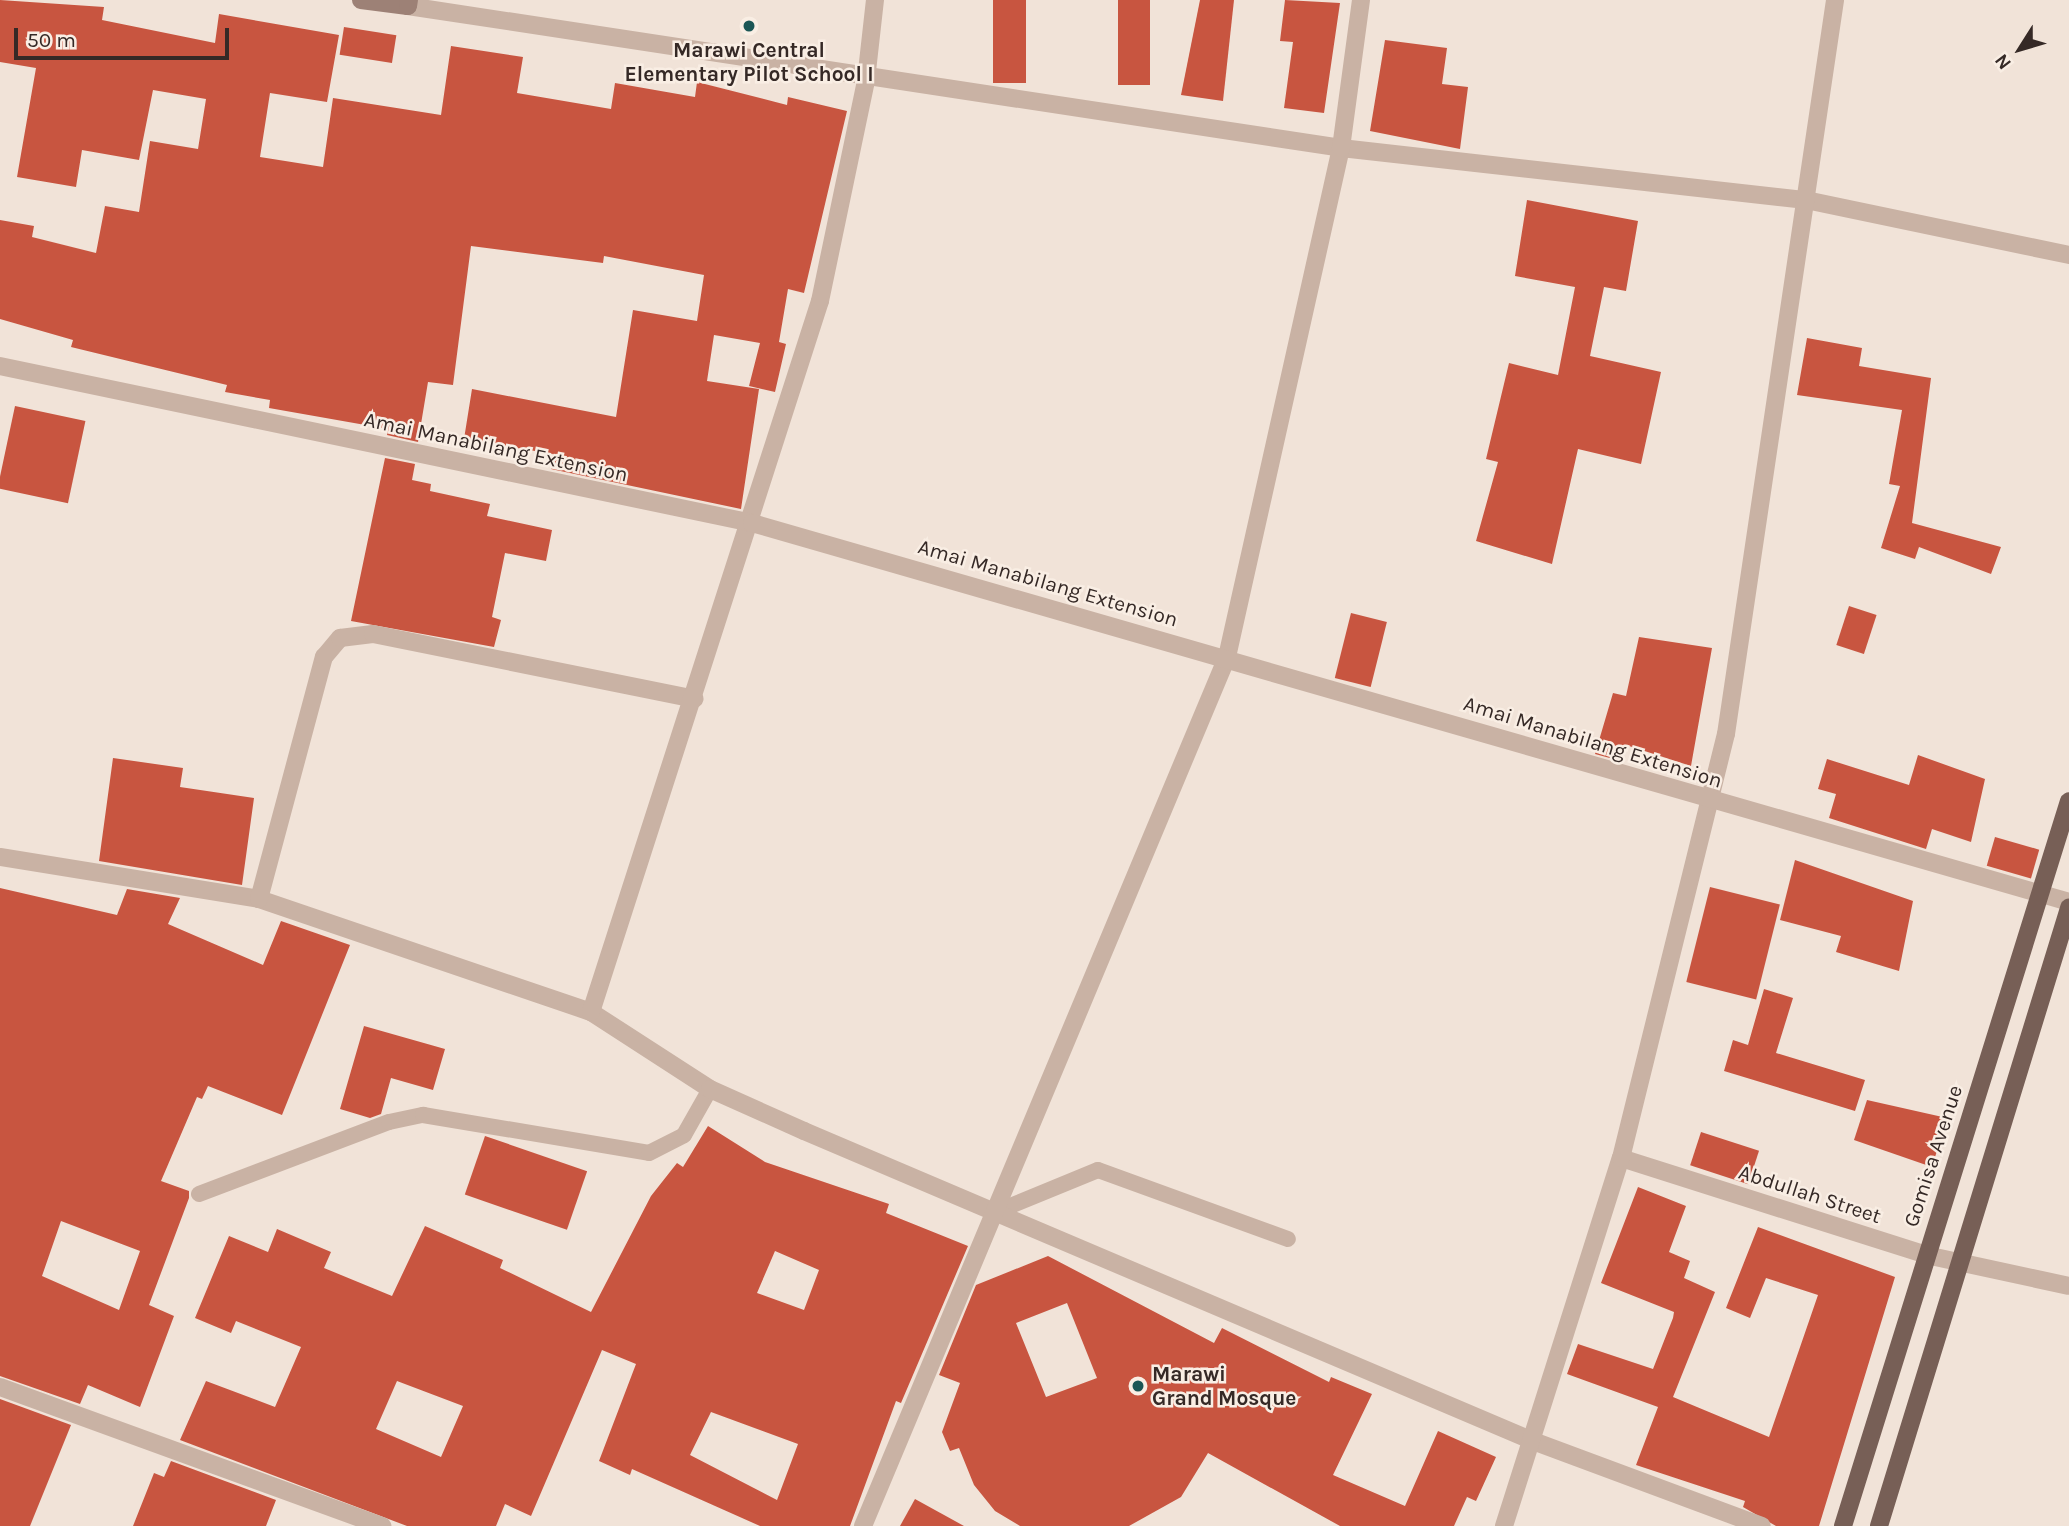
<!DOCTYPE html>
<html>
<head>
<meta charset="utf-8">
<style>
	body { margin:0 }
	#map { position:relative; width:2069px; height:1526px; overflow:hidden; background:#f1e3d8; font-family:Karla,sans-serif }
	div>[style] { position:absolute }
	.building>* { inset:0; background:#c85540; transform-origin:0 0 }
	.service>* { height:16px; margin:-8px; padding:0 8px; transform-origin:8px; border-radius:8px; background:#c9b2a4 }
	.minor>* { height:18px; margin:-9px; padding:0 9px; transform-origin:9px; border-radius:9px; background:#c9b2a4 }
	.tertiary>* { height:18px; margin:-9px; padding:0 9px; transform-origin:9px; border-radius:9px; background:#c9b2a4 }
	.secondary>* { height:18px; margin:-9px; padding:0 9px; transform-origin:9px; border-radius:9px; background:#9d8176 }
	.primary>* { height:18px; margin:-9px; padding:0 9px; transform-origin:9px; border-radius:9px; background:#775f56 }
	.dots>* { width:19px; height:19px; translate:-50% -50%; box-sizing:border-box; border:4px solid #f9eee4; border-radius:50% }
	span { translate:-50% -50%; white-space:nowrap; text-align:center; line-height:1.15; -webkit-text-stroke:5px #f9eee4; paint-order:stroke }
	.poi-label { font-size:21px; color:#352926; font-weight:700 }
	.left { translate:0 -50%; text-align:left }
	.street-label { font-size:21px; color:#352926 }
	.north { position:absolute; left:1985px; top:14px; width:70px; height:70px; -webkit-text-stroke:5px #f9eee4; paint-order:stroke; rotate:233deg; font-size:19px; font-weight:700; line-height:28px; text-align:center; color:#352926 }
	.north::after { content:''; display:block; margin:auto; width:24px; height:32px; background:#352926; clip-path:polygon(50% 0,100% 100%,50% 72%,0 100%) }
	.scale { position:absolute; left:14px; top:28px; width:215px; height:32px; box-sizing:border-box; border:4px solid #352926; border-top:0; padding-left:9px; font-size:21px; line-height:24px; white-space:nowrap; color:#352926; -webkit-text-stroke:5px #f9eee4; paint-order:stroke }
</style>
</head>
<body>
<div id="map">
	<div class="building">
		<div style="clip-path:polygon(0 0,104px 7px,102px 20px,215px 43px,219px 14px,339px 35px,327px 102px,270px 93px,260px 157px,323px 167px,333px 98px,441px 115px,451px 46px,523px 57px,517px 93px,611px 109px,615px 83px,695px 97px,697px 82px,787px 105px,788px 97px,847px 111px,804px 293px,788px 289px,779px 342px,786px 344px,775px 392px,749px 386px,760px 343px,714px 335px,707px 381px,759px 389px,741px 509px,551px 469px,553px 454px,464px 439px,472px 389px,616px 417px,633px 310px,697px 321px,704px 275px,604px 256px,603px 263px,471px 246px,453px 385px,428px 382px,418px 442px,387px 435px,388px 429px,269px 408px,270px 400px,225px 392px,227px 385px,71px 347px,73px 340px,0 319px,0 220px,34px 226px,32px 237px,96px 253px,105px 206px,139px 212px,150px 141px,198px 149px,206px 99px,153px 90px,139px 160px,82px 150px,76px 187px,17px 177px,36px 68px,0 62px)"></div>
		<div style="left:993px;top:0;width:33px;height:83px"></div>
		<div style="left:1118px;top:0;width:32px;height:85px"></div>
		<div style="clip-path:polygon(1200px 0,1234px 0,1223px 101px,1181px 95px)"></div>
		<div style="clip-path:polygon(1285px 0,1340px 3px,1324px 113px,1284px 108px,1293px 42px,1280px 41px)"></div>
		<div style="left:344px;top:27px;width:53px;height:28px;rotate:9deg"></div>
		<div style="clip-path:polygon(1385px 40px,1447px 48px,1442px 84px,1468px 87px,1460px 149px,1370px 131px)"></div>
		<div style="clip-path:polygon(1527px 200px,1638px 221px,1626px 291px,1604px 287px,1590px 356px,1661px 372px,1641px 464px,1578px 449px,1552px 564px,1476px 541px,1498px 462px,1486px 459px,1509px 363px,1558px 375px,1575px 287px,1515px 276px)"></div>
		<div style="clip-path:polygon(1807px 338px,1862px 348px,1859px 366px,1931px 378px,1912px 523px,2001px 547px,1991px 574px,1919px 547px,1915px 559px,1881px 548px,1900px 486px,1889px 484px,1902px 410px,1797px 395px)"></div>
		<div style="left:15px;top:406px;width:72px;height:84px;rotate:12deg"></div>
		<div style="clip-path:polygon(385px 458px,415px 464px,412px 480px,431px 484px,430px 491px,490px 504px,487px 516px,552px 530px,546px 561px,505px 553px,492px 617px,501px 620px,494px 647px,351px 621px)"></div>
		<div style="left:1849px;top:606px;width:29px;height:41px;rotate:18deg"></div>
		<div style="left:1351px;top:613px;width:37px;height:67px;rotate:14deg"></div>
		<div style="clip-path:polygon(1639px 637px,1712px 648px,1691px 766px,1626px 745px,1621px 761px,1595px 754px,1613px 693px,1626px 696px)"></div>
		<div style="clip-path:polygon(1918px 755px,1985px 779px,1971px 842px,1932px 829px,1926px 849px,1829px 818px,1836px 794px,1818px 789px,1827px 759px,1909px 785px)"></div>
		<div style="clip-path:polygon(113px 758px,183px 768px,180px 787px,254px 798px,242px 885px,99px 861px)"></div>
		<div style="left:1995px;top:837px;width:46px;height:30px;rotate:16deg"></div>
		<div style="clip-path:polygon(1795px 860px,1913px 901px,1899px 971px,1836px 952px,1841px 936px,1780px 920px)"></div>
		<div style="left:1710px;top:887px;width:72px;height:98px;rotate:14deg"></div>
		<div style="clip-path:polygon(evenodd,0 888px,117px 915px,127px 889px,180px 898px,168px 924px,263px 965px,281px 921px,350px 945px,282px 1115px,208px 1086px,202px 1099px,197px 1097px,161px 1181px,189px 1191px,189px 1198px,149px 1305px,174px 1316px,140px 1407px,88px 1385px,80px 1404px,0 1376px,0 888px,61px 1221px,140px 1251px,119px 1310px,42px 1276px,61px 1221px)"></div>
		<div style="clip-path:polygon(1764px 989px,1793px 998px,1776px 1053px,1865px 1080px,1855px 1111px,1724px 1071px,1733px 1040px,1748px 1045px)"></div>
		<div style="clip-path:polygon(364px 1026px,445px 1049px,433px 1090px,391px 1078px,381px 1114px,370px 1118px,340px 1109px)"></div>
		<div style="clip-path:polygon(1867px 1100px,1947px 1118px,1932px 1167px,1854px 1140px)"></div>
		<div style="clip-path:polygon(evenodd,708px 1126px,765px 1162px,889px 1204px,886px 1213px,968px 1246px,901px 1403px,896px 1401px,850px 1526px,760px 1526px,632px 1469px,630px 1475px,599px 1461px,636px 1364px,602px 1350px,531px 1516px,505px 1504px,496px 1526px,407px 1526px,180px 1440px,206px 1381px,275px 1407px,301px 1347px,236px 1321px,231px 1333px,195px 1318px,229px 1236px,268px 1252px,277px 1229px,331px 1252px,324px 1268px,392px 1296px,425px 1226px,503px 1260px,500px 1268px,591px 1312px,651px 1196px,677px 1163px,683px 1167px,708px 1126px,775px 1251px,819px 1270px,804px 1310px,757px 1293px,775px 1251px,708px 1126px,397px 1381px,463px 1406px,441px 1457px,376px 1429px,397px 1381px,708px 1126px,711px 1412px,798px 1444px,777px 1500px,690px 1455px,711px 1412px)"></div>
		<div style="left:1701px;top:1132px;width:61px;height:35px;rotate:18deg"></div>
		<div style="left:485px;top:1136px;width:108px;height:62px;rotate:19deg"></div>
		<div style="clip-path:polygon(1638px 1187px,1686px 1206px,1669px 1252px,1690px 1261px,1684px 1278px,1715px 1292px,1673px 1397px,1769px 1437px,1818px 1295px,1766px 1278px,1750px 1318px,1726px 1308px,1758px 1227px,1895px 1277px,1819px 1526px,1776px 1526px,1743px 1507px,1745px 1501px,1636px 1465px,1658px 1407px,1567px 1374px,1578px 1344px,1653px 1369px,1673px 1318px,1674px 1312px,1601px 1283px)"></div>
		<div style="clip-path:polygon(evenodd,1048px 1256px,1214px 1343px,1222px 1328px,1329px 1382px,1331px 1377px,1372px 1394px,1333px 1475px,1405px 1506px,1438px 1431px,1496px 1457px,1476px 1501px,1467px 1497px,1454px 1526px,1340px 1526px,1208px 1453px,1181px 1497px,1129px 1526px,1020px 1526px,995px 1511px,974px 1485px,959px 1448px,950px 1451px,942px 1432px,960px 1383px,939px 1375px,976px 1285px,1048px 1256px,1067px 1303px,1097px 1378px,1046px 1397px,1016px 1323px,1067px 1303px)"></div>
		<div style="clip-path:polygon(0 1399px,71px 1425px,30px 1526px,0 1526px)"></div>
		<div style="clip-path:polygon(171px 1461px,276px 1500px,266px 1526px,133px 1526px,154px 1473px,164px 1477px)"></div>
		<div style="clip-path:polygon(915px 1499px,964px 1526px,900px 1526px)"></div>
	</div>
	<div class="service">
		<div style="left:199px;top:1194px;width:203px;rotate:-20.8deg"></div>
		<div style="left:389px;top:1122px;width:35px;rotate:-12deg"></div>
		<div style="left:423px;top:1115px;width:229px;rotate:9.5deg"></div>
		<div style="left:649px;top:1153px;width:39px;rotate:-27deg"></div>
		<div style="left:684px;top:1135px;width:53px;rotate:-60.5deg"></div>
		<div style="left:998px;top:1211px;width:108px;rotate:-22.3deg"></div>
		<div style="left:1098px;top:1170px;width:202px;rotate:20deg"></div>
	</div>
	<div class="minor">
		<div style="left:408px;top:6px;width:944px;rotate:8.65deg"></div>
		<div style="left:1341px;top:148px;width:468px;rotate:6.4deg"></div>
		<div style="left:1806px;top:200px;width:269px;rotate:11.8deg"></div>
		<div style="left:0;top:857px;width:262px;rotate:9.2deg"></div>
		<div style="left:259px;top:899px;width:351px;rotate:18.8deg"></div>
		<div style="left:591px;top:1012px;width:142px;rotate:32.9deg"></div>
		<div style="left:710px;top:1089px;width:103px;rotate:24.1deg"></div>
		<div style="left:804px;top:1131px;width:792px;rotate:23.04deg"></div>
		<div style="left:1533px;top:1441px;width:244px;rotate:20.4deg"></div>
		<div style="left:259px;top:899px;width:251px;rotate:-75deg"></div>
		<div style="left:324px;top:657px;width:25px;rotate:-50deg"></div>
		<div style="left:340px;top:638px;width:33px;rotate:-7deg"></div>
		<div style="left:373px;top:634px;width:328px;rotate:11.4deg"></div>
		<div style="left:591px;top:1012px;width:747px;rotate:-72.15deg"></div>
		<div style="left:820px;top:301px;width:226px;rotate:-78.2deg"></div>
		<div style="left:866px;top:80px;width:81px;rotate:-83.6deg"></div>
		<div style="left:1621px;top:1158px;width:320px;rotate:17.6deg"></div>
		<div style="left:1926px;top:1255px;width:146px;rotate:12.2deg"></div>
		<div style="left:0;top:1387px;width:407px;rotate:20deg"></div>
		<div style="left:863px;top:1526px;width:942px;rotate:-67.27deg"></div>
		<div style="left:1227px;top:657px;width:522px;rotate:-77.38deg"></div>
		<div style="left:1341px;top:148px;width:149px;rotate:-82.3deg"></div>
		<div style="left:1504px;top:1526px;width:386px;rotate:-72.4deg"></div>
		<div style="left:1621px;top:1158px;width:437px;rotate:-76.1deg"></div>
		<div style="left:1726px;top:734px;width:742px;rotate:-81.55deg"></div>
	</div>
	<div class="tertiary">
		<div style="left:0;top:366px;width:768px;rotate:11.79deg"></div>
		<div style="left:752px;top:523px;width:1370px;rotate:16.05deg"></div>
	</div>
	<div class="secondary">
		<div style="left:361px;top:0;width:47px;rotate:7.3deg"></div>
		<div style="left:408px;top:6px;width:6px;rotate:-81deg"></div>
	</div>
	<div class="primary">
		<div style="left:1843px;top:1526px;width:759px;rotate:-72.69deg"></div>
		<div style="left:1879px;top:1526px;width:647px;rotate:-72.91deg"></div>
	</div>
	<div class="dots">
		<div style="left:749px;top:26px;background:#1b5655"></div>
		<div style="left:1138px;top:1386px;background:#1b5655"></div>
	</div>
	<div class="poi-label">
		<span style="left:749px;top:62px">Marawi Central<br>Elementary Pilot School I</span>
		<span class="left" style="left:1152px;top:1386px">Marawi<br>Grand Mosque</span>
	</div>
	<div class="street-label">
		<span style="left:496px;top:447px;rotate:12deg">Amai Manabilang Extension</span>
		<span style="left:1048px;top:583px;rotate:16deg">Amai Manabilang Extension</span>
		<span style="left:1593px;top:742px;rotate:17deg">Amai Manabilang Extension</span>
		<span style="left:1933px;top:1156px;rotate:-72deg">Gomisa Avenue</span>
		<span style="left:1810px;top:1194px;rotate:18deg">Abdullah Street</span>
	</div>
	<div class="north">N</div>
	<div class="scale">50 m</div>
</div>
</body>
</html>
